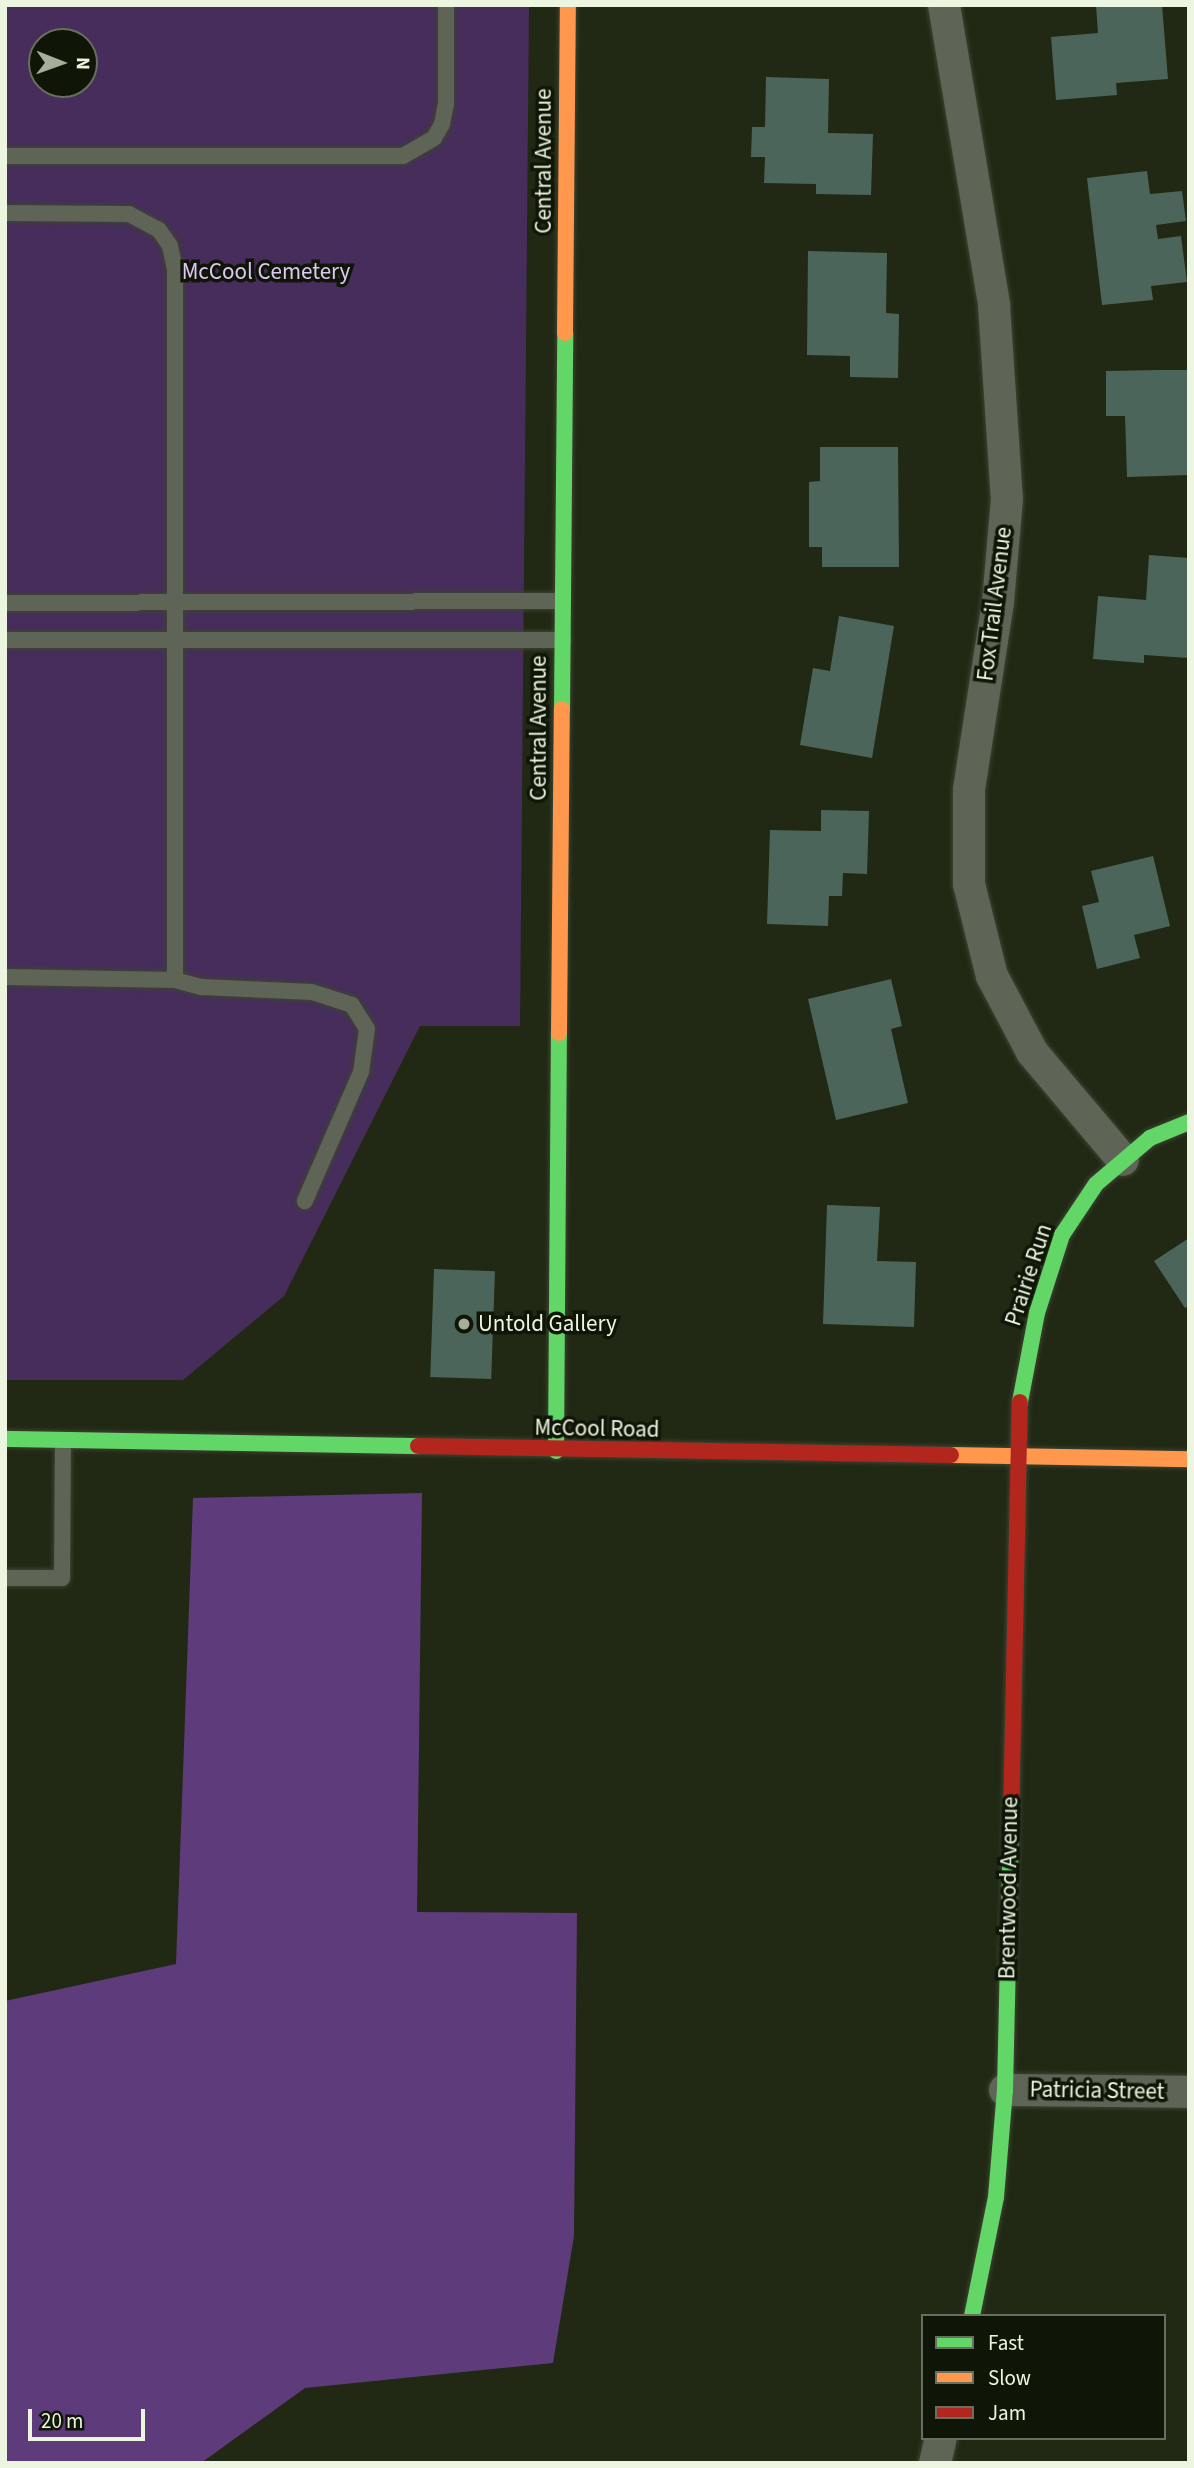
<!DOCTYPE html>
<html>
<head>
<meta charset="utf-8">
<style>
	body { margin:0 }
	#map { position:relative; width:1194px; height:2468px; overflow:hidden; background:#212914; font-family:"Source Sans 3",sans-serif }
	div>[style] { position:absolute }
	.green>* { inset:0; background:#472d5c }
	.forest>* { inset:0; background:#5e3b7a }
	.building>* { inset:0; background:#4c655a; transform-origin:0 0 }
	.roads { filter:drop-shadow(0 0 2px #3c4432) drop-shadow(0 0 2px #3c4432) }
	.lane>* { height:16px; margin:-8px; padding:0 8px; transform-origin:8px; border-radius:8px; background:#5e6456 }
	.street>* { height:32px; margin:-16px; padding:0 16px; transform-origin:16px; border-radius:16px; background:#5e6456 }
	.fast>* { height:16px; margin:-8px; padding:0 8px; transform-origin:8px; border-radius:8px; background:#63d668 }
	.slow>* { height:16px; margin:-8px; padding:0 8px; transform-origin:8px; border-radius:8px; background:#ff974d }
	.jam>* { height:16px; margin:-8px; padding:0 8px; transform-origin:8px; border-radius:8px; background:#b3261e }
	.dots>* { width:19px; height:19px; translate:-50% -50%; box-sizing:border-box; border:4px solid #101607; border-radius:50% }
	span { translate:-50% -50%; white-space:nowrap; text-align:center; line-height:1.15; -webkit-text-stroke:7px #101607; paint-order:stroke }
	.street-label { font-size:23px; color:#ebf5df }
	.park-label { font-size:23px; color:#ddc8f3 }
	.poi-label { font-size:23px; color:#ebf5df }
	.left { translate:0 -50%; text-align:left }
	.frame { position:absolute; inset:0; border:7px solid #ebf5df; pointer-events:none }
	.legend { position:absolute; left:921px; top:2314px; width:245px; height:126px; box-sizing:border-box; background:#101607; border:2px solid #686f5d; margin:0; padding:9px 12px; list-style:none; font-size:21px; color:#ebf5df }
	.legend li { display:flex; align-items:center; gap:14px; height:35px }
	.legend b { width:35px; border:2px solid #686f5d }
	.north { position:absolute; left:28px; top:28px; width:70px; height:70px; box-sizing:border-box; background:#101607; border:2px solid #686f5d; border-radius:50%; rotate:91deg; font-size:19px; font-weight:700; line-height:28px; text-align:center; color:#ebf5df }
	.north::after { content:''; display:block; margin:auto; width:24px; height:32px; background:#a4ae98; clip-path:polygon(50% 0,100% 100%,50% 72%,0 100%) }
	.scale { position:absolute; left:28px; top:2409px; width:117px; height:32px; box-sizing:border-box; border:4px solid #ebf5df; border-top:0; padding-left:9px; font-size:21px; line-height:24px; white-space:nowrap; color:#ebf5df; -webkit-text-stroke:5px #101607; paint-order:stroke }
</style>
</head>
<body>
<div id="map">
	<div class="green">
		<div style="clip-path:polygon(evenodd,5px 5px,529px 5px,520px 1026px,420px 1026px,284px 1296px,183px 1380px,5px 1380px,5px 5px,42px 42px,84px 42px,84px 84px,42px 84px,42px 42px)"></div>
	</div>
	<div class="forest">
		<div style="clip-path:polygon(422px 1493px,417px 1912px,577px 1913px,574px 2236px,553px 2363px,305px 2388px,201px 2463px,5px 2463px,5px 2001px,176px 1964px,193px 1498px)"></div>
	</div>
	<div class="building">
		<div style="clip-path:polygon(1096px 5px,1162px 5px,1168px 79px,1116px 83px,1117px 95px,1056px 100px,1051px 37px,1098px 33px)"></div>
		<div style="clip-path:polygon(766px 77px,829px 79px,828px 133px,873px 134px,871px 195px,816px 194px,816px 184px,764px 183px,765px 157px,751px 157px,752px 127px,765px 127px)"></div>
		<div style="clip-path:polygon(1147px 171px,1150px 194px,1182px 191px,1186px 221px,1156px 225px,1158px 239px,1181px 236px,1187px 282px,1151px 286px,1153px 300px,1102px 305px,1087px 178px)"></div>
		<div style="clip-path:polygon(808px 251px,887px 253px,886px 313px,899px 314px,898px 378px,850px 377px,850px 356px,807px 355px)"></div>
		<div style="clip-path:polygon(1160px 370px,1189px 370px,1189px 475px,1127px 477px,1125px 416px,1106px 416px,1106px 371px)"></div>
		<div style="clip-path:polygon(820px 447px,898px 447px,899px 567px,822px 567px,822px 547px,809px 547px,809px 482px,820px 481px)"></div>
		<div style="clip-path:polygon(1149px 555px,1189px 558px,1189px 658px,1144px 655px,1144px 663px,1093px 659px,1098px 596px,1146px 600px)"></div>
		<div style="clip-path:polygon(839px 616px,894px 626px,872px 758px,800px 745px,813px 668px,830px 671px)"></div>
		<div style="clip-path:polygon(821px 810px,869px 811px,867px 874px,843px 873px,842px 896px,829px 896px,828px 926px,767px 924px,770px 830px,821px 831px)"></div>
		<div style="clip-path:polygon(1153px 856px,1170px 926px,1134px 935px,1140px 958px,1097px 969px,1082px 906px,1099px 902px,1091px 871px)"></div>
		<div style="clip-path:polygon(891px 979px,902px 1026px,891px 1029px,908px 1103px,836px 1120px,808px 999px)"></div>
		<div style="clip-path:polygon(827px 1205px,880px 1207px,877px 1261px,916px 1262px,914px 1327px,823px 1324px)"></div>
		<div style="clip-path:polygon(1189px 1238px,1189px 1306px,1185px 1308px,1154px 1261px)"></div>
		<div style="left:434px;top:1269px;width:61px;height:108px;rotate:2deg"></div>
	</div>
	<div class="roads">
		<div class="lane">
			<div style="left:5px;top:156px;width:398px"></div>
			<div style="left:403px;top:156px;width:36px;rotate:-30deg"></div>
			<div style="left:434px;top:138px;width:16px;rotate:-60deg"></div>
			<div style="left:442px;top:124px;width:20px;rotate:-79deg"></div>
			<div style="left:446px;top:104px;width:99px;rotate:-90deg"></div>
			<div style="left:5px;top:213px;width:124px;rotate:0.5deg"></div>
			<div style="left:129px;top:214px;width:34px;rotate:28deg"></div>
			<div style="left:159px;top:230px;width:19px;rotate:55deg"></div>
			<div style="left:170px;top:246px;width:24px;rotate:78deg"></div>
			<div style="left:175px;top:269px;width:711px;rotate:90deg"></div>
			<div style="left:5px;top:603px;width:558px;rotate:-0.21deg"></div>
			<div style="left:5px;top:640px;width:558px"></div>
			<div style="left:5px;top:977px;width:170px;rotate:1deg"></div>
			<div style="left:175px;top:980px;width:28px;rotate:15deg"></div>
			<div style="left:202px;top:987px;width:110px;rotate:2.6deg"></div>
			<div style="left:312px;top:992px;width:42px;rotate:18deg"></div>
			<div style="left:352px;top:1005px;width:28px;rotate:58deg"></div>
			<div style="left:367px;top:1029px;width:43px;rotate:97.9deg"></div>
			<div style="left:361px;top:1072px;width:141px;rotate:113.5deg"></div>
			<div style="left:5px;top:1578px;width:57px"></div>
			<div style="left:62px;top:1578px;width:138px;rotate:-89.6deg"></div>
		</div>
		<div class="street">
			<div style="left:944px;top:5px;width:304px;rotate:80.5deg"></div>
			<div style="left:994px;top:305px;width:194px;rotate:86.2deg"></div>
			<div style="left:1007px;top:499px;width:103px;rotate:95deg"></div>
			<div style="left:998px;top:602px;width:190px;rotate:98.8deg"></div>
			<div style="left:969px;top:790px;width:94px;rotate:90deg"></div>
			<div style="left:969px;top:884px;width:95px;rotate:76deg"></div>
			<div style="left:992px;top:976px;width:86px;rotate:62.2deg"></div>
			<div style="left:1032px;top:1052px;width:141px;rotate:49.9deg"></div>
			<div style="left:1005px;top:2090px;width:184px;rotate:0.6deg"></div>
			<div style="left:935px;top:2463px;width:26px;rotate:-77deg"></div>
		</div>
		<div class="fast">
			<div style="left:562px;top:709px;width:376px;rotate:-89.5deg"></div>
			<div style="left:1020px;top:1402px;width:91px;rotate:-79.2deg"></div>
			<div style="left:1037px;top:1313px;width:82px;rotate:-72.2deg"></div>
			<div style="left:1062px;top:1235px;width:61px;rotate:-56.3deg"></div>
			<div style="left:1096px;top:1184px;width:71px;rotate:-40.4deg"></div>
			<div style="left:1150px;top:1138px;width:42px;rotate:-22.3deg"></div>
			<div style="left:5px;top:1439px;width:413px;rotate:1deg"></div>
			<div style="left:556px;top:1451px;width:418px;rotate:-89.6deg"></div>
			<div style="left:972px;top:2316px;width:121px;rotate:-78.6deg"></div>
			<div style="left:996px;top:2197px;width:107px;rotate:-85.2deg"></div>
			<div style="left:1005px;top:2090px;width:270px;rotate:-88.7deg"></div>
		</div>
		<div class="slow">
			<div style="left:565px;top:333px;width:328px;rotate:-89.5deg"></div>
			<div style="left:559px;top:1033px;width:324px;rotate:-89.5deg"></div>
			<div style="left:951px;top:1455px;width:238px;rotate:1deg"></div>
		</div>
		<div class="jam">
			<div style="left:418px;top:1446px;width:533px;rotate:0.97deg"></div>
			<div style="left:1011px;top:1820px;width:418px;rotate:-88.8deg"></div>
		</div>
	</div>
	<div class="dots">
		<div style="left:464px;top:1324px;background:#a4ae98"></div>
	</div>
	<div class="street-label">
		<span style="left:544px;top:161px;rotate:-90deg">Central Avenue</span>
		<span style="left:995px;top:604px;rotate:-83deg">Fox Trail Avenue</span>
		<span style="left:539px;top:728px;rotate:-90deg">Central Avenue</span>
		<span style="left:1029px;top:1275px;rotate:-72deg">Prairie Run</span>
		<span style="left:597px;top:1429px;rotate:1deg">McCool Road</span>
		<span style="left:1009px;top:1888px;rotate:-89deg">Brentwood Avenue</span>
		<span style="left:1097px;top:2091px;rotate:1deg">Patricia Street</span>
	</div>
	<div class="park-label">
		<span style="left:266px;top:272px">McCool Cemetery</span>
	</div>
	<div class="poi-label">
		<span class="left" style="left:478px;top:1324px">Untold Gallery</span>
	</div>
	<div class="frame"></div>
	<ul class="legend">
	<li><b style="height:9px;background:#63d668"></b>Fast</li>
	<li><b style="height:9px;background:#ff974d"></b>Slow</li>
	<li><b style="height:9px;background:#b3261e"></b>Jam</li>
	</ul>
	<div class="north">N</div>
	<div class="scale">20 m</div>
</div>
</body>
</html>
